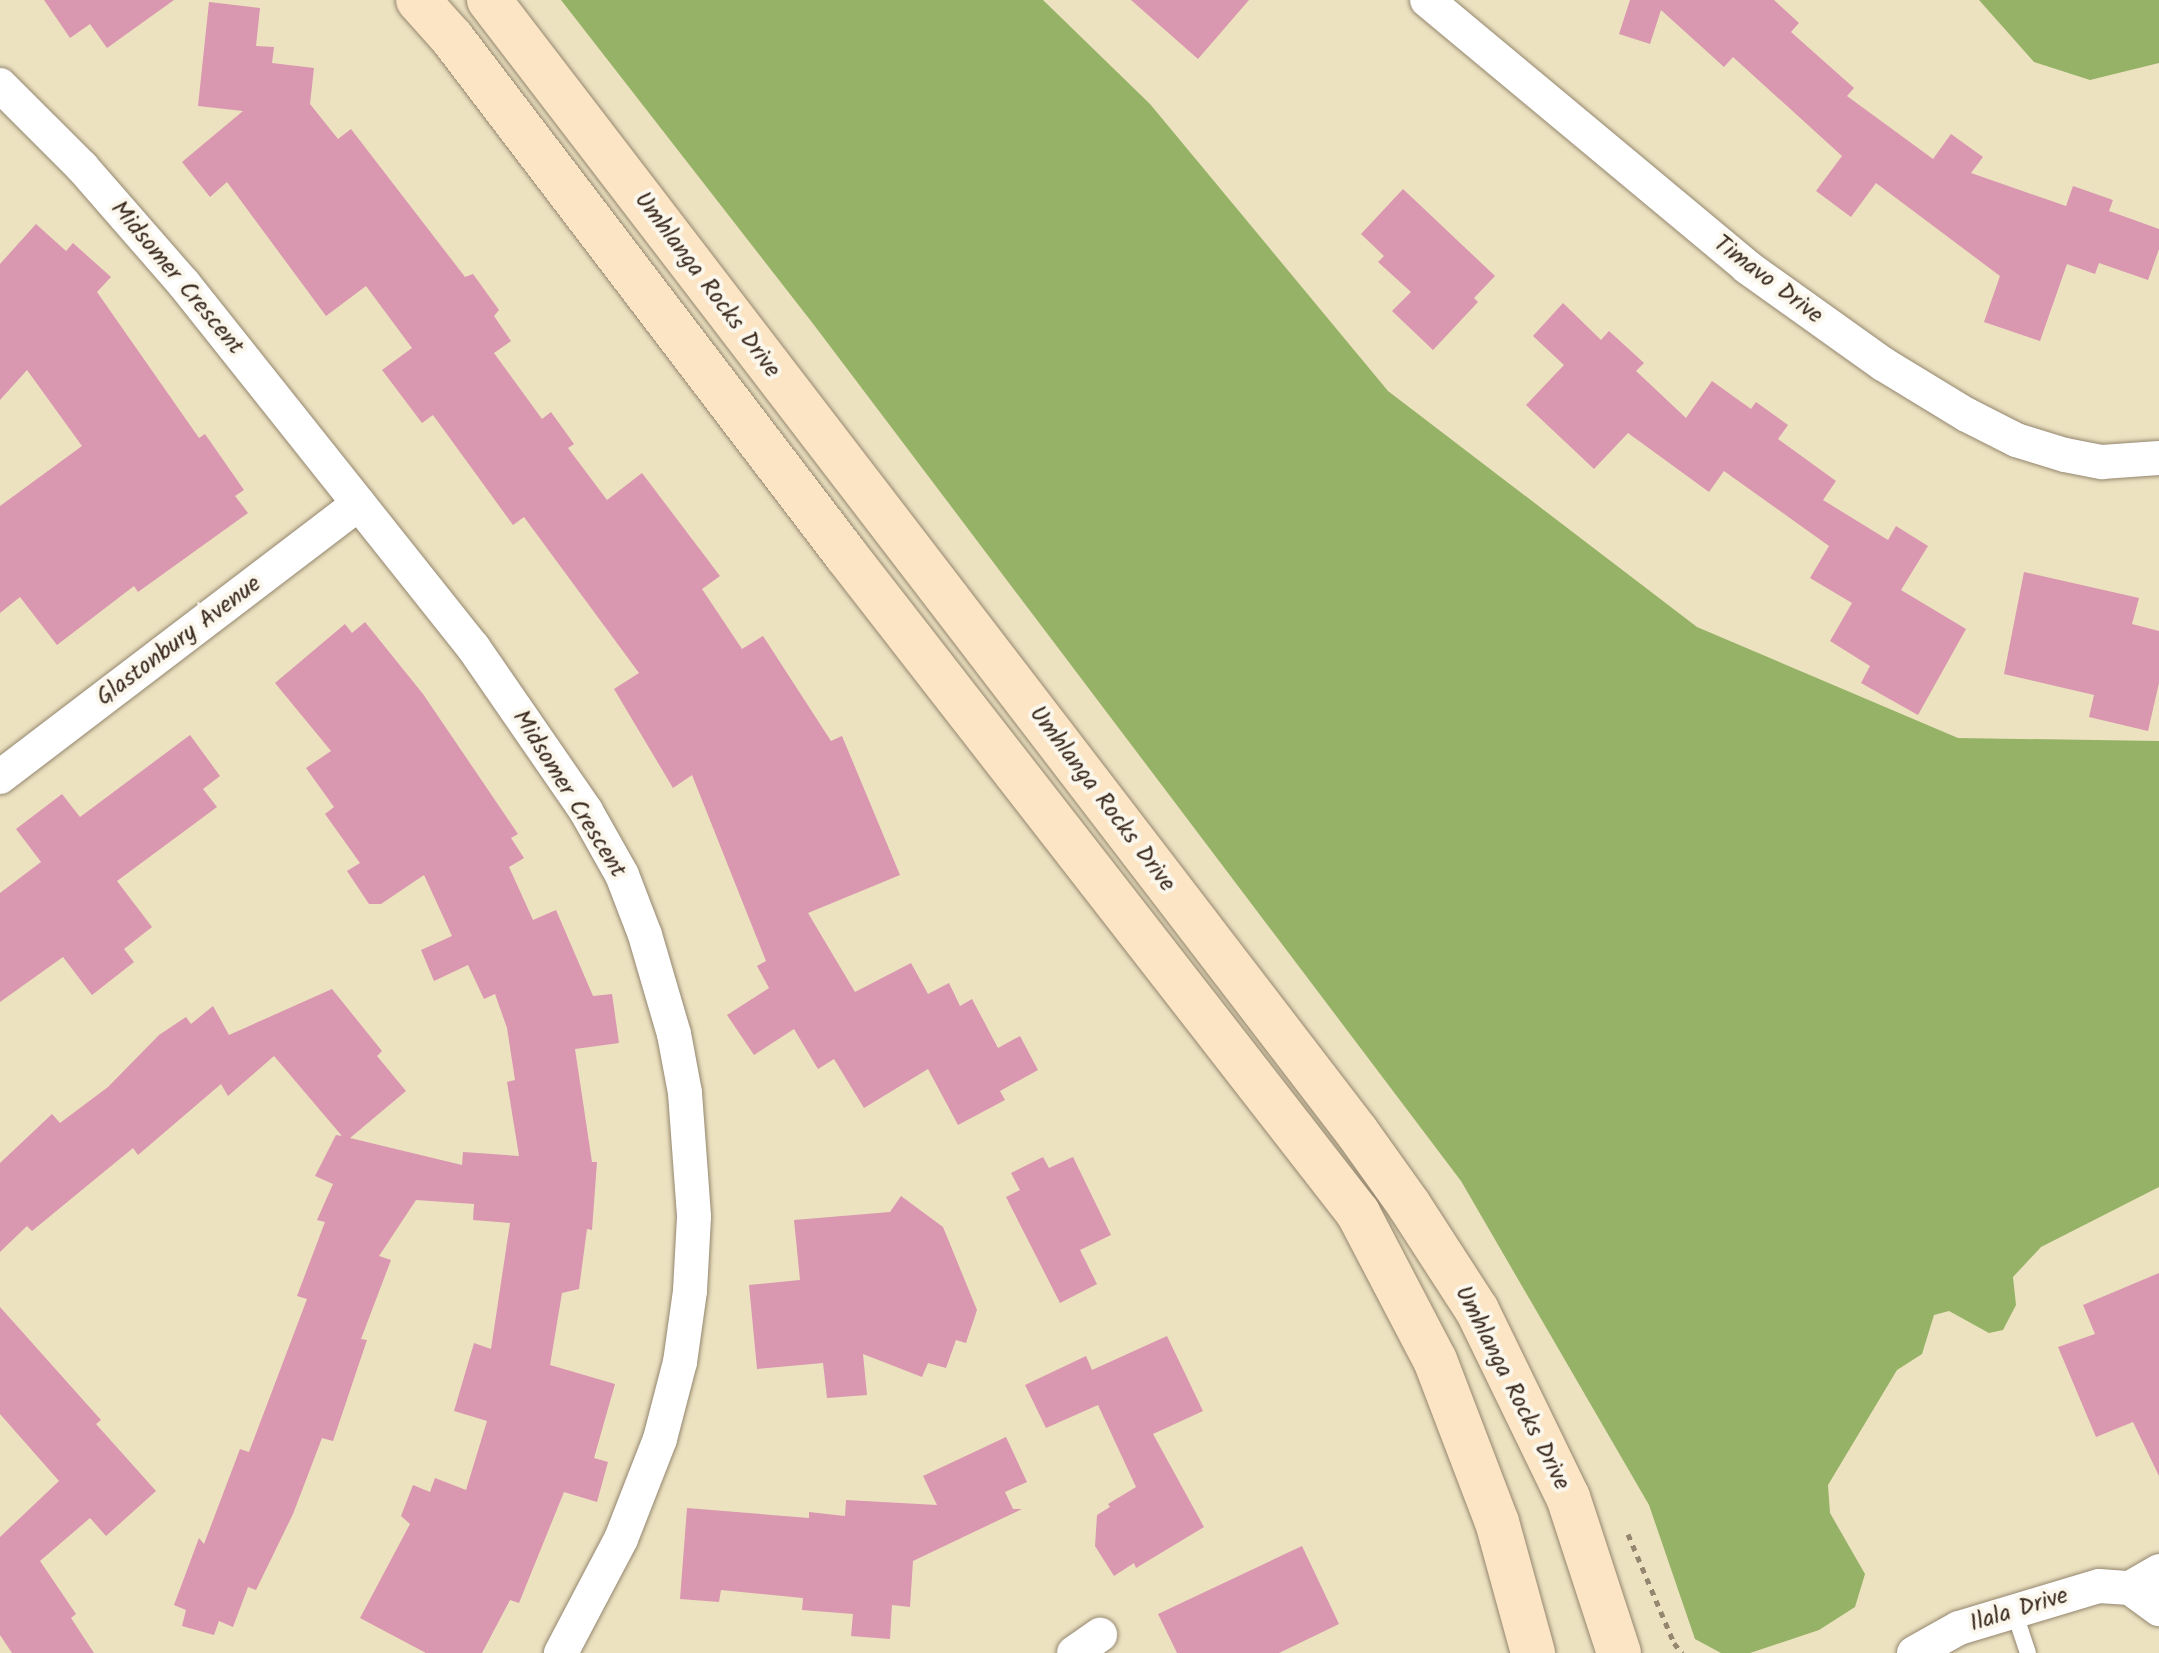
<!DOCTYPE html>
<html>
<head>
<meta charset="utf-8">
<style>
	body { margin:0 }
	#map { position:relative; width:2159px; height:1653px; overflow:hidden; background:#ece2c0; font-family:Kalam,sans-serif }
	div>[style] { position:absolute }
	.forest>* { inset:0; background:#95b266 }
	.building>* { inset:0; background:#d997b0 }
	.path>* { height:5px; margin-top:-2.5px; transform-origin:0; background:repeating-linear-gradient(90deg,#94866f 0 6px,transparent 0 12px) }
	.roads { filter:drop-shadow(0 0 2px #94866f) drop-shadow(0 0 2px #94866f) }
	.lane>* { height:16px; margin:-8px; padding:0 8px; transform-origin:8px; border-radius:8px; background:#fff }
	.street>* { height:34px; margin:-17px; padding:0 17px; transform-origin:17px; border-radius:17px; background:#fff }
	.secondary>* { height:44px; margin:-22px; padding:0 22px; transform-origin:22px; border-radius:22px; background:#fce5c4 }
	span { translate:-50% -50%; white-space:nowrap; text-align:center; line-height:1.15; -webkit-text-stroke:8px #fbf7ec; paint-order:stroke }
	.street-label { font-size:24px; color:#3b2a1e }
</style>
</head>
<body>
<div id="map">
	<div class="forest">
		<div style="clip-path:polygon(561px 0,1043px 0,1150px 104px,1388px 391px,1697px 627px,1958px 738px,2159px 741px,2159px 1187px,2041px 1247px,2013px 1277px,2016px 1305px,2003px 1330px,1989px 1333px,1949px 1311px,1934px 1315px,1922px 1354px,1897px 1370px,1828px 1485px,1830px 1513px,1865px 1574px,1855px 1607px,1819px 1630px,1750px 1653px,1721px 1653px,1695px 1639px,1649px 1505px,1461px 1181px,814px 325px)"></div>
		<div style="clip-path:polygon(1979px 0,2159px 0,2159px 63px,2090px 80px,2034px 62px)"></div>
	</div>
	<div class="building">
		<div style="clip-path:polygon(44px 0,174px 0,107px 48px,90px 24px,70px 38px)"></div>
		<div style="clip-path:polygon(1131px 0,1249px 0,1198px 59px)"></div>
		<div style="clip-path:polygon(1630px 0,1774px 0,1799px 23px,1791px 32px,1854px 88px,1847px 96px,1933px 159px,1951px 134px,1983px 157px,1971px 173px,2066px 206px,2073px 186px,2113px 200px,2109px 211px,2159px 229px,2159px 249px,2148px 280px,2099px 263px,2095px 274px,2067px 264px,2040px 341px,1984px 322px,2000px 276px,1876px 183px,1851px 217px,1816px 191px,1842px 156px,1733px 57px,1724px 67px,1661px 10px,1650px 44px,1619px 34px)"></div>
		<div style="clip-path:polygon(209px 2px,260px 8px,256px 46px,274px 47px,272px 63px,314px 68px,310px 104px,338px 139px,351px 129px,465px 277px,473px 274px,499px 310px,494px 316px,511px 341px,494px 353px,542px 419px,551px 412px,574px 444px,568px 448px,607px 500px,642px 473px,720px 576px,702px 589px,742px 649px,763px 636px,831px 741px,842px 736px,900px 875px,808px 913px,855px 992px,911px 963px,928px 994px,949px 983px,960px 1006px,972px 999px,998px 1048px,1020px 1036px,1038px 1070px,1000px 1091px,1005px 1100px,958px 1125px,928px 1069px,864px 1108px,834px 1059px,818px 1069px,794px 1029px,754px 1055px,727px 1015px,769px 988px,757px 966px,766px 961px,692px 775px,673px 788px,614px 689px,639px 673px,524px 517px,513px 525px,433px 415px,422px 423px,382px 370px,412px 348px,366px 286px,326px 316px,227px 182px,210px 197px,182px 162px,243px 111px,198px 106px)"></div>
		<div style="clip-path:polygon(1403px 189px,1495px 276px,1474px 298px,1478px 302px,1433px 350px,1392px 311px,1411px 292px,1378px 262px,1384px 256px,1361px 234px)"></div>
		<div style="clip-path:polygon(36px 224px,66px 251px,73px 243px,111px 277px,97px 292px,199px 438px,205px 434px,244px 490px,235px 496px,248px 513px,138px 592px,134px 586px,57px 645px,20px 597px,0 613px,0 506px,82px 446px,27px 370px,0 400px,0 264px)"></div>
		<div style="clip-path:polygon(1563px 303px,1601px 340px,1609px 331px,1644px 363px,1636px 371px,1686px 418px,1712px 381px,1751px 409px,1756px 402px,1788px 425px,1778px 439px,1836px 481px,1823px 500px,1888px 540px,1896px 526px,1928px 546px,1901px 590px,1966px 629px,1918px 715px,1861px 683px,1870px 666px,1830px 641px,1852px 603px,1810px 578px,1829px 546px,1724px 471px,1709px 492px,1628px 433px,1594px 469px,1526px 405px,1564px 365px,1533px 336px)"></div>
		<div style="clip-path:polygon(2024px 572px,2139px 598px,2132px 624px,2159px 631px,2159px 683px,2148px 731px,2089px 717px,2094px 695px,2004px 674px)"></div>
		<div style="clip-path:polygon(365px 622px,423px 694px,518px 834px,511px 838px,524px 858px,509px 867px,533px 920px,556px 910px,593px 996px,612px 994px,619px 1043px,575px 1049px,592px 1162px,597px 1162px,592px 1230px,587px 1229px,579px 1289px,562px 1293px,550px 1365px,615px 1384px,594px 1458px,608px 1462px,597px 1502px,564px 1492px,519px 1603px,510px 1600px,482px 1653px,426px 1653px,360px 1618px,410px 1524px,401px 1516px,413px 1485px,430px 1492px,435px 1478px,466px 1490px,487px 1421px,454px 1411px,474px 1343px,491px 1349px,510px 1223px,473px 1220px,474px 1204px,416px 1200px,379px 1256px,391px 1260px,361px 1339px,367px 1340px,333px 1441px,322px 1438px,293px 1514px,256px 1590px,248px 1587px,233px 1627px,219px 1621px,214px 1635px,182px 1626px,186px 1610px,174px 1605px,199px 1538px,204px 1544px,240px 1449px,249px 1452px,307px 1299px,297px 1296px,325px 1222px,317px 1220px,333px 1184px,315px 1176px,336px 1135px,342px 1136px,274px 1056px,228px 1096px,221px 1084px,138px 1155px,133px 1148px,32px 1231px,27px 1226px,0 1252px,0 1163px,52px 1114px,60px 1123px,108px 1087px,159px 1035px,186px 1017px,191px 1024px,213px 1006px,229px 1035px,332px 989px,382px 1051px,377px 1056px,406px 1091px,350px 1138px,462px 1165px,463px 1152px,519px 1156px,507px 1082px,515px 1080px,507px 1028px,495px 994px,484px 999px,468px 965px,434px 981px,421px 950px,452px 936px,424px 875px,381px 904px,369px 904px,347px 871px,360px 863px,325px 814px,334px 807px,306px 768px,331px 751px,275px 683px,345px 624px,352px 633px)"></div>
		<div style="clip-path:polygon(190px 735px,220px 776px,203px 789px,217px 807px,117px 881px,152px 927px,124px 949px,134px 962px,92px 995px,63px 957px,0 1002px,0 893px,41px 862px,16px 829px,62px 794px,80px 817px)"></div>
		<div style="clip-path:polygon(1043px 1157px,1049px 1168px,1073px 1157px,1111px 1235px,1080px 1250px,1097px 1284px,1060px 1303px,1006px 1197px,1020px 1190px,1011px 1173px)"></div>
		<div style="clip-path:polygon(901px 1196px,943px 1227px,977px 1310px,966px 1343px,956px 1340px,946px 1368px,928px 1363px,922px 1377px,863px 1354px,867px 1395px,827px 1398px,823px 1363px,757px 1369px,749px 1285px,800px 1280px,794px 1220px,890px 1212px)"></div>
		<div style="clip-path:polygon(2159px 1273px,2159px 1476px,2133px 1422px,2096px 1437px,2058px 1347px,2095px 1334px,2083px 1305px)"></div>
		<div style="clip-path:polygon(0 1307px,101px 1420px,96px 1424px,156px 1491px,106px 1536px,90px 1518px,40px 1561px,76px 1614px,71px 1618px,94px 1653px,12px 1653px,0 1635px,0 1537px,59px 1481px,0 1414px)"></div>
		<div style="clip-path:polygon(1167px 1336px,1203px 1411px,1153px 1434px,1204px 1527px,1136px 1568px,1134px 1563px,1114px 1576px,1095px 1546px,1097px 1515px,1110px 1507px,1108px 1504px,1136px 1487px,1098px 1405px,1046px 1428px,1025px 1385px,1086px 1356px,1092px 1370px)"></div>
		<div style="clip-path:polygon(1006px 1437px,1027px 1482px,1005px 1492px,1013px 1509px,1022px 1509px,913px 1561px,910px 1607px,892px 1605px,890px 1639px,851px 1636px,853px 1614px,802px 1610px,803px 1598px,721px 1590px,719px 1602px,680px 1599px,687px 1508px,809px 1518px,809px 1512px,845px 1516px,846px 1500px,937px 1505px,923px 1476px)"></div>
		<div style="clip-path:polygon(1302px 1546px,1339px 1624px,1279px 1653px,1177px 1653px,1158px 1614px)"></div>
	</div>
	<div class="path">
		<div style="left:1628px;top:1534px;width:118px;rotate:67.1deg"></div>
		<div style="left:1674px;top:1643px;width:13px;rotate:51deg"></div>
	</div>
	<div class="roads">
		<div class="lane">
			<div style="left:2014px;top:1611px;width:44px;rotate:71.6deg"></div>
		</div>
		<div class="street">
			<div style="left:1427px;top:0;width:417px;rotate:39.8deg"></div>
			<div style="left:1747px;top:267px;width:167px;rotate:35.5deg"></div>
			<div style="left:1883px;top:364px;width:98px;rotate:31.3deg"></div>
			<div style="left:1967px;top:415px;width:55px;rotate:27deg"></div>
			<div style="left:2016px;top:440px;width:51px;rotate:17deg"></div>
			<div style="left:2065px;top:455px;width:38px;rotate:11deg"></div>
			<div style="left:2102px;top:462px;width:57px;rotate:-4deg"></div>
			<div style="left:0;top:85px;width:116px;rotate:45deg"></div>
			<div style="left:82px;top:167px;width:155px;rotate:48.9deg"></div>
			<div style="left:184px;top:284px;width:464px;rotate:51.5deg"></div>
			<div style="left:473px;top:647px;width:199px;rotate:55.4deg"></div>
			<div style="left:586px;top:811px;width:73px;rotate:60.6deg"></div>
			<div style="left:622px;top:875px;width:64px;rotate:69deg"></div>
			<div style="left:645px;top:935px;width:103px;rotate:73.7deg"></div>
			<div style="left:674px;top:1034px;width:60px;rotate:79.4deg"></div>
			<div style="left:685px;top:1093px;width:124px;rotate:85.8deg"></div>
			<div style="left:694px;top:1217px;width:74px;rotate:93.1deg"></div>
			<div style="left:690px;top:1291px;width:72px;rotate:98deg"></div>
			<div style="left:680px;top:1362px;width:80px;rotate:104.6deg"></div>
			<div style="left:660px;top:1439px;width:107px;rotate:111.3deg"></div>
			<div style="left:621px;top:1539px;width:129px;rotate:117.8deg"></div>
			<div style="left:0;top:777px;width:451px;rotate:-37.3deg"></div>
			<div style="left:2130px;top:1588px;width:34px;rotate:-30deg"></div>
			<div style="left:1074px;top:1653px;width:32px;rotate:-35deg"></div>
			<div style="left:1914px;top:1653px;width:51px;rotate:-29.1deg"></div>
			<div style="left:1959px;top:1628px;width:146px;rotate:-16.7deg"></div>
			<div style="left:2099px;top:1586px;width:31px;rotate:4deg"></div>
			<div style="left:2130px;top:1588px;width:36px;rotate:36deg"></div>
		</div>
		<div class="secondary">
			<div style="left:418px;top:0;width:51px;rotate:48.2deg"></div>
			<div style="left:452px;top:38px;width:650px;rotate:52.69deg"></div>
			<div style="left:846px;top:555px;width:834px;rotate:52.11deg"></div>
			<div style="left:1358px;top:1213px;width:166px;rotate:62.4deg"></div>
			<div style="left:1435px;top:1360px;width:173px;rotate:69.1deg"></div>
			<div style="left:1497px;top:1522px;width:136px;rotate:74.6deg"></div>
			<div style="left:489px;top:0;width:1426px;rotate:52.52deg"></div>
			<div style="left:1357px;top:1132px;width:90px;rotate:54.5deg"></div>
			<div style="left:1409px;top:1205px;width:125px;rotate:57.1deg"></div>
			<div style="left:1477px;top:1310px;width:208px;rotate:64.1deg"></div>
			<div style="left:1568px;top:1497px;width:164px;rotate:71.9deg"></div>
		</div>
	</div>
	<div class="street-label">
		<span style="left:177px;top:278px;rotate:50deg">Midsomer Crescent</span>
		<span style="left:1768px;top:280px;rotate:37deg">Timavo Drive</span>
		<span style="left:707px;top:285px;rotate:53deg">Umhlanga Rocks Drive</span>
		<span style="left:179px;top:641px;rotate:-37deg">Glastonbury Avenue</span>
		<span style="left:569px;top:794px;rotate:58deg">Midsomer Crescent</span>
		<span style="left:1102px;top:799px;rotate:53deg">Umhlanga Rocks Drive</span>
		<span style="left:1512px;top:1388px;rotate:63deg">Umhlanga Rocks Drive</span>
		<span style="left:2019px;top:1610px;rotate:-17deg">Ilala Drive</span>
	</div>
</div>
</body>
</html>
